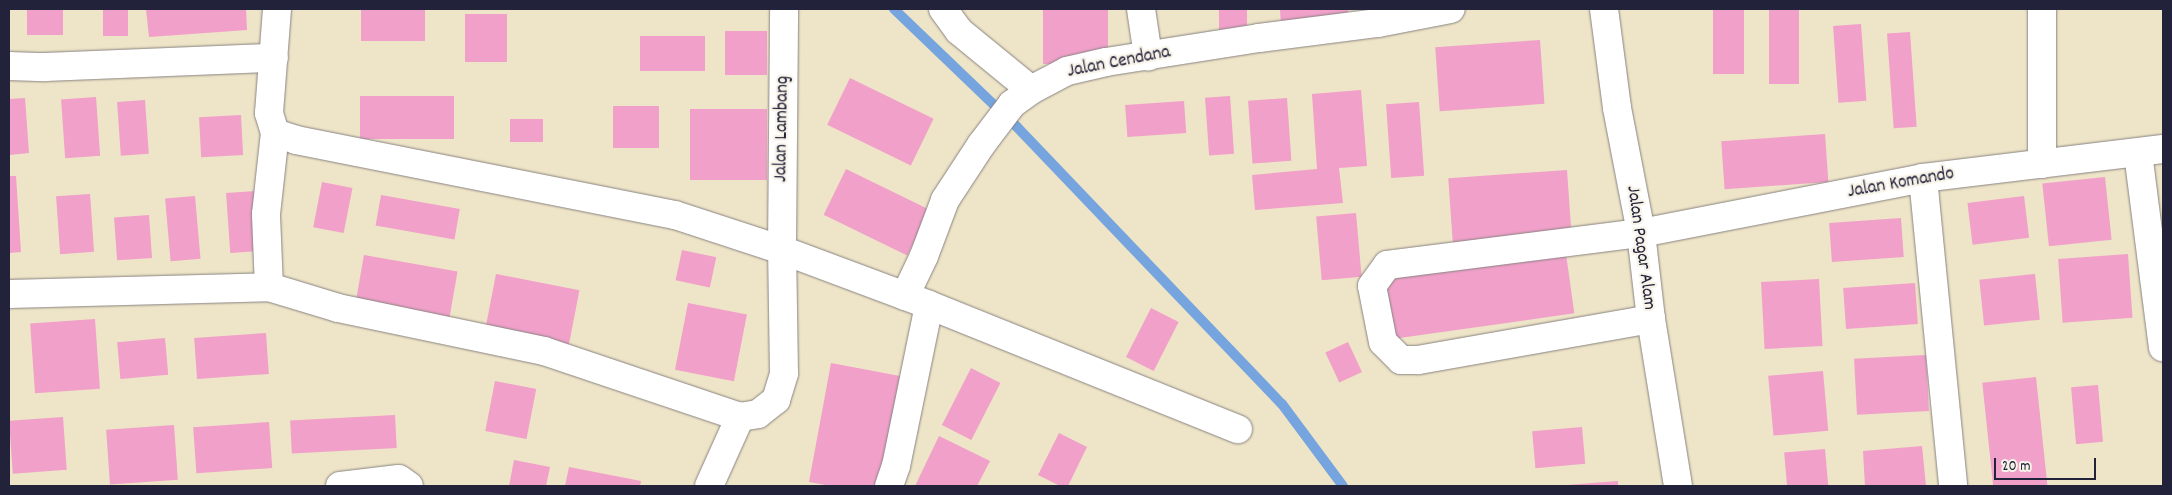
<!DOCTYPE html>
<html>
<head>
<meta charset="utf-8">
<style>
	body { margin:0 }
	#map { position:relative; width:2172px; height:495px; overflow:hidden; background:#eee4c7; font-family:Dekko,sans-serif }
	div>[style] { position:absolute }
	.stream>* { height:10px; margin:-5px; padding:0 5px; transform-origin:5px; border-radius:5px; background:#76a4de }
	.building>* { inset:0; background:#f0a0c9; transform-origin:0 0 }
	.roads { filter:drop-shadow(0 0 1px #888381) drop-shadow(0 0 1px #888381) }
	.minor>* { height:28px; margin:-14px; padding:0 14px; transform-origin:14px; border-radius:14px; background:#fff }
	span { translate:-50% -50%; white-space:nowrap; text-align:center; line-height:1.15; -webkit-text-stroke:4.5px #f7f3e8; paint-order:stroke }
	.street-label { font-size:19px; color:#22223b }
	.frame { position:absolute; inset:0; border:10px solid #22223b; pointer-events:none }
	.scale { position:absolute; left:1994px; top:458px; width:102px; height:22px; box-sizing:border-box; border:2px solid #22223b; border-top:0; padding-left:6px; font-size:15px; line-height:18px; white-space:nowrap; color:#22223b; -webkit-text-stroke:4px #f7f3e8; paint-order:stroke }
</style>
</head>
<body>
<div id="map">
	<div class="stream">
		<div style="left:894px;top:9px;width:170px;rotate:43.8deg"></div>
		<div style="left:1017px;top:127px;width:383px;rotate:46.3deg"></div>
		<div style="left:1282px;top:404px;width:102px;rotate:53.4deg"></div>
	</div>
	<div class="building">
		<div style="left:27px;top:9px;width:36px;height:26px"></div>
		<div style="left:103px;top:9px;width:25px;height:27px"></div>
		<div style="clip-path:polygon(146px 9px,246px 9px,247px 30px,149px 37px)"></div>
		<div style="left:361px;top:9px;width:64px;height:32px"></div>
		<div style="left:1043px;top:9px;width:65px;height:55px"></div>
		<div style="left:1219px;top:9px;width:28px;height:27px"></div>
		<div style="clip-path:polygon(1280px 9px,1348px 9px,1349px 21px,1281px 25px)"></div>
		<div style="left:1713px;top:9px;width:31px;height:65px"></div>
		<div style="left:1769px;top:9px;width:30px;height:75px"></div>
		<div style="left:507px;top:14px;width:48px;height:42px;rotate:90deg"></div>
		<div style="left:1861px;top:24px;width:77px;height:28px;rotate:86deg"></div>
		<div style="left:725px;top:31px;width:42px;height:44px"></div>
		<div style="left:1910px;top:32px;width:95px;height:23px;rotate:86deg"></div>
		<div style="left:705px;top:36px;width:35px;height:65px;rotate:90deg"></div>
		<div style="left:1540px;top:40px;width:64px;height:105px;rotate:86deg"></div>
		<div style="left:850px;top:78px;width:93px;height:52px;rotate:26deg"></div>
		<div style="clip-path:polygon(1361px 90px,1367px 166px,1339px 168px,1343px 203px,1255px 210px,1252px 175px,1317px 169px,1312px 94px)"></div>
		<div style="left:360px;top:96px;width:94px;height:43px"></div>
		<div style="left:1230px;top:96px;width:58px;height:25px;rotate:86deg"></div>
		<div style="left:96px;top:97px;width:59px;height:35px;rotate:86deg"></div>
		<div style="clip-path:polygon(25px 98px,29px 153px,9px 155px,9px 99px)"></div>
		<div style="left:1287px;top:98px;width:63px;height:39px;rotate:86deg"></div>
		<div style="left:145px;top:100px;width:54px;height:28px;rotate:86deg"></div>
		<div style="left:1184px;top:101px;width:32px;height:59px;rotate:86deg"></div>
		<div style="left:1419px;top:102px;width:74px;height:33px;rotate:86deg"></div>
		<div style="left:613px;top:106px;width:46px;height:42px"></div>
		<div style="left:690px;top:109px;width:77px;height:71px"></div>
		<div style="left:241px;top:115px;width:40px;height:42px;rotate:87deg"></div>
		<div style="left:510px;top:119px;width:33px;height:23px"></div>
		<div style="left:1825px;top:134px;width:48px;height:104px;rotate:86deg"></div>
		<div style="left:846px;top:169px;width:93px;height:51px;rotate:26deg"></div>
		<div style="left:1567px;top:170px;width:68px;height:119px;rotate:86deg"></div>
		<div style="clip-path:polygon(9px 176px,16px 176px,21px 252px,9px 253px)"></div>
		<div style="left:2105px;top:177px;width:63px;height:63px;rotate:84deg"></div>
		<div style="left:322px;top:182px;width:31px;height:46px;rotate:11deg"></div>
		<div style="left:256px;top:191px;width:60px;height:30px;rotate:86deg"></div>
		<div style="left:90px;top:194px;width:58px;height:34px;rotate:86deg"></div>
		<div style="left:381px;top:195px;width:80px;height:31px;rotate:10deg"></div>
		<div style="left:195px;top:196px;width:63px;height:30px;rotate:85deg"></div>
		<div style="left:2024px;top:196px;width:42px;height:57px;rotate:83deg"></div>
		<div style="left:1356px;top:213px;width:64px;height:40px;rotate:85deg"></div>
		<div style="left:149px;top:215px;width:43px;height:35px;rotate:86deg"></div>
		<div style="left:1901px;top:218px;width:39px;height:72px;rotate:86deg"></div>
		<div style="left:1565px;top:247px;width:67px;height:182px;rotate:82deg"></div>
		<div style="left:682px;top:250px;width:35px;height:31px;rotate:12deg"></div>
		<div style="left:2128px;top:254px;width:64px;height:70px;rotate:86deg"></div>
		<div style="left:364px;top:255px;width:95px;height:53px;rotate:10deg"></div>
		<div style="left:496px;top:274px;width:85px;height:55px;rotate:11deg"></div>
		<div style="left:2035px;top:274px;width:46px;height:56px;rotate:84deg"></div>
		<div style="left:1819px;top:279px;width:67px;height:58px;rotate:87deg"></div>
		<div style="left:1915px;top:283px;width:41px;height:72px;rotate:86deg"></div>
		<div style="left:688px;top:303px;width:60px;height:68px;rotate:11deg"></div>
		<div style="left:1151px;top:308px;width:31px;height:55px;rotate:27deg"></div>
		<div style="left:95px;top:319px;width:70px;height:65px;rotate:86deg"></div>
		<div style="left:266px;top:333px;width:41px;height:72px;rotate:86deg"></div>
		<div style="left:165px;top:338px;width:37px;height:48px;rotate:85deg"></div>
		<div style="left:1348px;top:342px;width:33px;height:25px;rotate:65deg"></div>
		<div style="left:1926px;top:355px;width:56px;height:72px;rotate:87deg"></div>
		<div style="clip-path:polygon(831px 363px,900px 376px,879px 486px,831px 486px,809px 482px)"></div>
		<div style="left:971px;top:368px;width:33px;height:64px;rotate:27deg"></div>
		<div style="left:1823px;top:371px;width:60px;height:55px;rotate:85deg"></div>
		<div style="left:2036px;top:377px;width:110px;height:54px;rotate:84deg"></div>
		<div style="left:495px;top:381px;width:42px;height:51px;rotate:11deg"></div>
		<div style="left:2098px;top:385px;width:57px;height:27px;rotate:85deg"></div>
		<div style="left:395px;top:415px;width:33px;height:105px;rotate:87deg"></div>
		<div style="left:63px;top:417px;width:53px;height:54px;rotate:86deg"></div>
		<div style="left:269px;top:422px;width:46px;height:76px;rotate:86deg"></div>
		<div style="left:174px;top:425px;width:55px;height:68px;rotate:86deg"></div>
		<div style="left:1582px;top:427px;width:37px;height:50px;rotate:85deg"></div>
		<div style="clip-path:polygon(1059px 433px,1087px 447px,1068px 486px,1060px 486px,1038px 475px)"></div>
		<div style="clip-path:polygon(939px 436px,990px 461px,977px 486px,915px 486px)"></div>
		<div style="clip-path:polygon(1922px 446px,1926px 486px,1865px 486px,1863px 451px)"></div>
		<div style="left:1825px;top:449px;width:37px;height:41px;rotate:85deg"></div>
		<div style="clip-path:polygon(514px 460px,550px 467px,546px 486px,509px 486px)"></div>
		<div style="clip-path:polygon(569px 467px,641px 481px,640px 486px,565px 486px)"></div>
		<div style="clip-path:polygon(1618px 481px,1618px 486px,1567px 486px,1567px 485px)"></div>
	</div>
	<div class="roads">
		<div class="minor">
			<div style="left:943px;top:9px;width:27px;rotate:54deg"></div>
			<div style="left:959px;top:31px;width:93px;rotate:39.3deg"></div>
			<div style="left:1141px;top:9px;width:48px;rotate:81.5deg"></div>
			<div style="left:1604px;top:9px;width:100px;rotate:82.5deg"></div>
			<div style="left:1617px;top:108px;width:127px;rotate:79.1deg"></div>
			<div style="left:1641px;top:233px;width:87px;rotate:83.4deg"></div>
			<div style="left:1651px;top:319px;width:169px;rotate:80.8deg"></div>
			<div style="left:9px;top:66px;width:36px;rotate:2deg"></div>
			<div style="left:45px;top:67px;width:229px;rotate:-2.3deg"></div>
			<div style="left:275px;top:133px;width:22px;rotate:18deg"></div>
			<div style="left:296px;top:140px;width:386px;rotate:11.2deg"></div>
			<div style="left:675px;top:215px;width:113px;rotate:18.1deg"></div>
			<div style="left:782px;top:250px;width:157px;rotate:20.5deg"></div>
			<div style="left:929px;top:305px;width:333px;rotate:21.9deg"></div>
			<div style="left:2138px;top:153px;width:196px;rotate:82.7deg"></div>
			<div style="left:2042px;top:164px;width:155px;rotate:-90deg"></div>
			<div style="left:1923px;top:178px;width:309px;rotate:84.4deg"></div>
			<div style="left:269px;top:287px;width:73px;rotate:-92.4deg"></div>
			<div style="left:266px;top:214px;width:81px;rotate:-83.7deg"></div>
			<div style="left:275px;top:133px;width:21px;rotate:-107deg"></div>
			<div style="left:269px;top:113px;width:104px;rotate:-85.6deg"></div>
			<div style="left:9px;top:294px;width:260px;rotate:-1.5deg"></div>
			<div style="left:269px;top:287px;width:72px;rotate:16.9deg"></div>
			<div style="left:338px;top:308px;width:210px;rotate:11.8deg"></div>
			<div style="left:544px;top:351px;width:207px;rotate:18.6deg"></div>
			<div style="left:740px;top:417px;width:18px;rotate:-9deg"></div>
			<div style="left:758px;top:414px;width:23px;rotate:-38deg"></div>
			<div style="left:776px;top:400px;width:28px;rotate:-73deg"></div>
			<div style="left:784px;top:373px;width:123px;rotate:-90.9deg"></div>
			<div style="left:782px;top:250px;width:241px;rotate:-89.5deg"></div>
			<div style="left:905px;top:296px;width:44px;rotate:-64.6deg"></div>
			<div style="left:924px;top:256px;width:60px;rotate:-69.4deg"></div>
			<div style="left:945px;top:200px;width:66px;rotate:-56.8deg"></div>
			<div style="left:981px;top:145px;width:51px;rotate:-52.9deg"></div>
			<div style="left:1012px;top:104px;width:24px;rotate:-36deg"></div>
			<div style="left:1031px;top:90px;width:41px;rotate:-27.8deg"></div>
			<div style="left:1067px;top:71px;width:40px;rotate:-13deg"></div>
			<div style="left:1106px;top:62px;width:155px;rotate:-8.9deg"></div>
			<div style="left:1259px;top:38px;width:120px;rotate:-7.2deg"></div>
			<div style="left:1378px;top:23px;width:74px;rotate:-10.9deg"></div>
			<div style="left:1651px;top:319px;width:237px;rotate:170deg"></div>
			<div style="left:1418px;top:360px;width:17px;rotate:180deg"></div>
			<div style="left:1401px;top:360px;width:25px;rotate:-135deg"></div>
			<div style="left:1383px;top:342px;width:57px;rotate:-101.1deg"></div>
			<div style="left:1372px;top:286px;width:26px;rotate:-54deg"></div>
			<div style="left:1387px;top:265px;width:256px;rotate:-7.2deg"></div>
			<div style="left:1641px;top:233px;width:287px;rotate:-11deg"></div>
			<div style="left:1923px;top:178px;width:242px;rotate:-6.9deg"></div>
			<div style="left:340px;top:486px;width:59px;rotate:-6.8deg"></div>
			<div style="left:399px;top:479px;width:12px;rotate:35deg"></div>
			<div style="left:709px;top:486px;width:76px;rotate:-65.8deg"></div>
			<div style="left:889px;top:486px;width:21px;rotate:-71deg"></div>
			<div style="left:896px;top:466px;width:164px;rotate:-78.4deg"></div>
		</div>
	</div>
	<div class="street-label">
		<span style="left:1119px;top:63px;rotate:-11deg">Jalan Cendana</span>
		<span style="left:783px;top:129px;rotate:-89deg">Jalan Lambang</span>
		<span style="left:1901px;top:184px;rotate:-10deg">Jalan Komando</span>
		<span style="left:1640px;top:248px;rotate:82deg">Jalan Pagar Alam</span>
	</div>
	<div class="frame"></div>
	<div class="scale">20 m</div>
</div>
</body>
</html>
